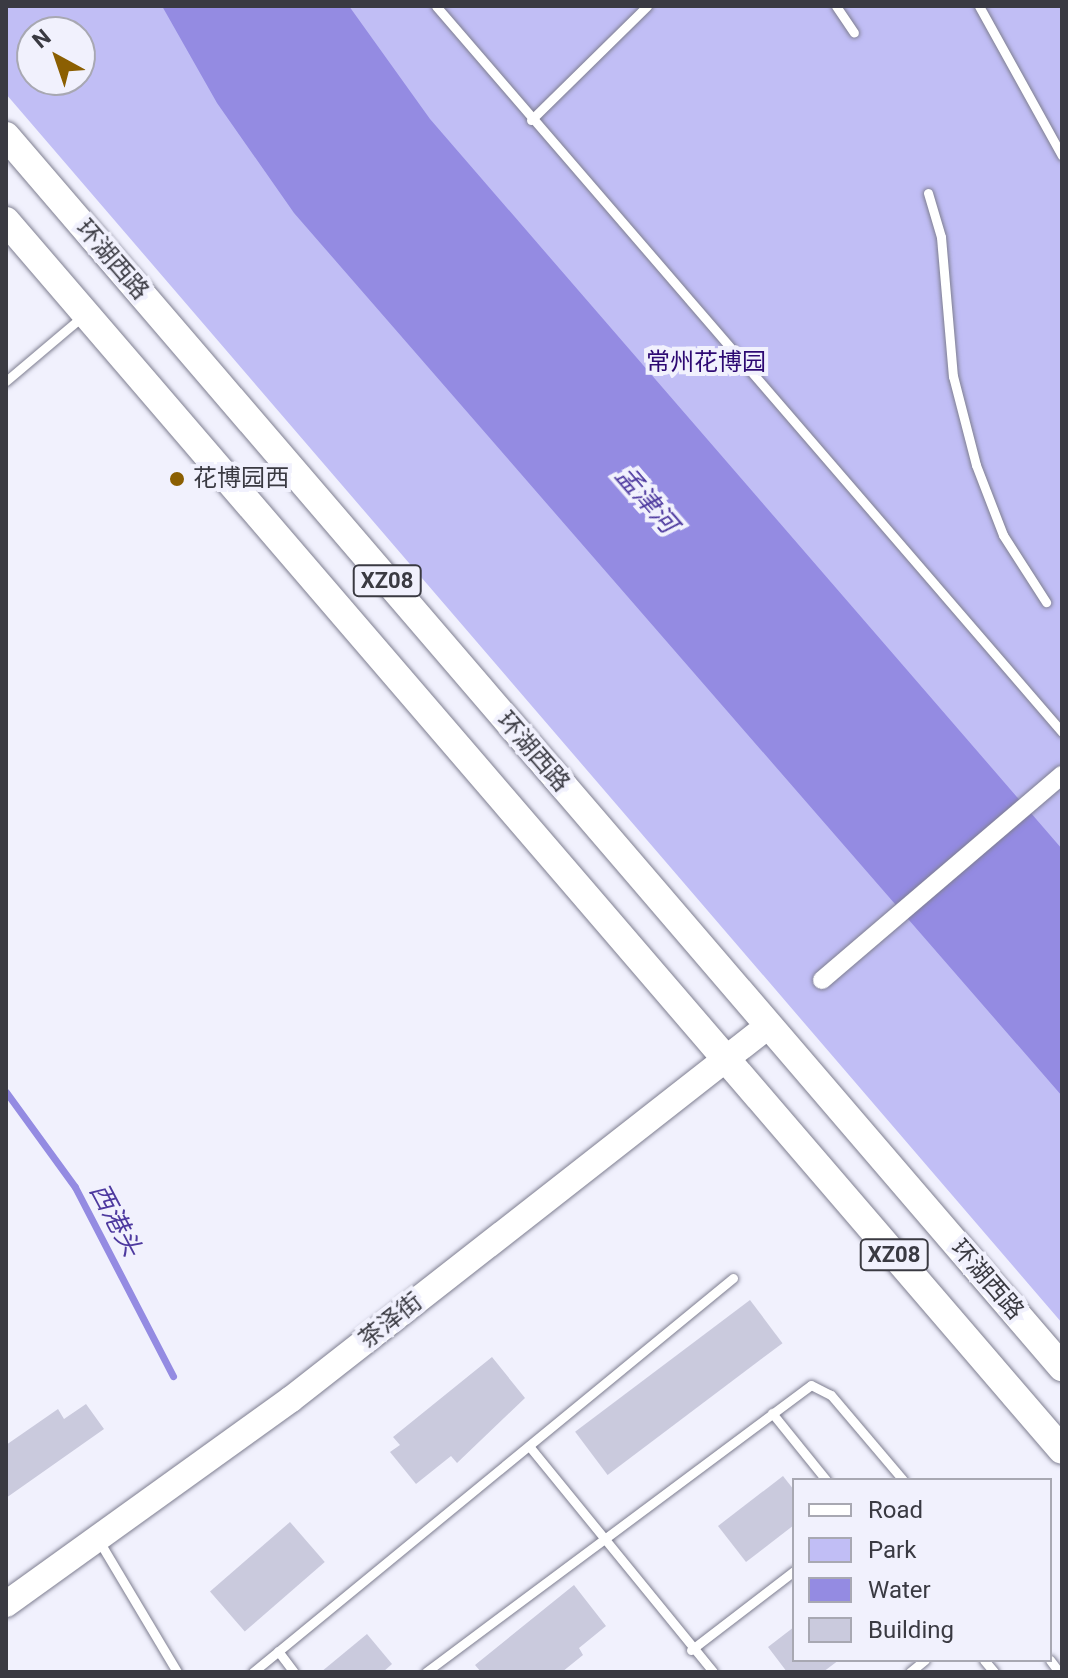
<!DOCTYPE html>
<html>
<head>
<meta charset="utf-8">
<style>
	body { margin:0 }
	#map { position:relative; width:1068px; height:1678px; overflow:hidden; background:#f1f1fd; font-family:Roboto,"Noto Sans SC",sans-serif }
	div>[style] { position:absolute }
	.green>* { inset:0; background:#c1bef5 }
	.water>* { inset:0; background:#948be2 }
	.stream>* { height:7px; margin:-3.5px; padding:0 3.5px; transform-origin:3.5px; border-radius:3.5px; background:#948be2 }
	.building>* { inset:0; background:#cacadd; transform-origin:0 0 }
	.roads { filter:drop-shadow(0 0 2px #7e7e90) drop-shadow(0 0 2px #7e7e90) }
	.lane>* { height:9px; margin:-4.5px; padding:0 4.5px; transform-origin:4.5px; border-radius:4.5px; background:#fff }
	.street>* { height:18px; margin:-9px; padding:0 9px; transform-origin:9px; border-radius:9px; background:#fff }
	.secondary>* { height:26px; margin:-13px; padding:0 13px; transform-origin:13px; border-radius:13px; background:#fff }
	.primary>* { height:28px; margin:-14px; padding:0 14px; transform-origin:14px; border-radius:14px; background:#fff }
	.dots>* { width:22px; height:22px; translate:-50% -50%; box-sizing:border-box; border:4px solid #f1f1fd; border-radius:50% }
	span { translate:-50% -50%; white-space:nowrap; text-align:center; line-height:1.15; -webkit-text-stroke:8px #f1f1fd; paint-order:stroke }
	.shield-label span { padding:2px 6px; background:#f1f1fd; border:2px solid; border-radius:6px; -webkit-text-stroke-width:0 }
	.shield-label { font-size:22px; color:#3a3a42; font-weight:700 }
	.street-label { font-size:24px; color:#3a3a42 }
	.park-label { font-size:24px; color:#2d0972 }
	.poi-label { font-size:24px; color:#3a3a42 }
	.left { translate:0 -50%; text-align:left }
	.water-label { font-size:26px; color:#4e3a9f; font-style:italic }
	.frame { position:absolute; inset:0; border:8px solid #3a3a42; pointer-events:none }
	.legend { position:absolute; left:792px; top:1478px; width:260px; height:184px; box-sizing:border-box; background:#f1f1fd; border:2px solid #a8a8b2; margin:0; padding:10px 14px; list-style:none; font-size:24px; color:#3a3a42 }
	.legend li { display:flex; align-items:center; gap:16px; height:40px }
	.legend b { width:40px; border:2px solid #a8a8b2 }
	.north { position:absolute; left:16px; top:16px; width:80px; height:80px; box-sizing:border-box; background:#f1f1fd; border:2px solid #a8a8b2; border-radius:50%; rotate:320deg; font-size:22px; font-weight:700; line-height:32px; text-align:center; color:#3a3a42 }
	.north::after { content:''; display:block; margin:auto; width:28px; height:36px; background:#8b5f02; clip-path:polygon(50% 0,100% 100%,50% 72%,0 100%) }
</style>
</head>
<body>
<div id="map">
	<div class="green">
		<div style="clip-path:polygon(evenodd,6px 6px,1062px 6px,1062px 1323px,6px 94px,6px 6px,32px 32px,80px 32px,80px 80px,32px 80px,32px 32px)"></div>
	</div>
	<div class="water">
		<div style="clip-path:polygon(162px 6px,349px 6px,430px 119px,1062px 849px,1062px 1096px,294px 213px,217px 103px)"></div>
	</div>
	<div class="stream">
		<div style="left:6px;top:1092px;width:117px;rotate:54deg"></div>
		<div style="left:75px;top:1187px;width:213px;rotate:62.6deg"></div>
	</div>
	<div class="building">
		<div style="left:750px;top:1300px;width:54px;height:219px;rotate:53deg"></div>
		<div style="clip-path:polygon(492px 1357px,525px 1398px,457px 1463px,451px 1456px,416px 1484px,390px 1452px,400px 1445px,393px 1437px)"></div>
		<div style="clip-path:polygon(86px 1404px,104px 1429px,6px 1498px,6px 1445px,58px 1409px,64px 1419px)"></div>
		<div style="clip-path:polygon(783px 1476px,794px 1490px,794px 1525px,746px 1562px,718px 1526px)"></div>
		<div style="left:290px;top:1522px;width:53px;height:106px;rotate:49deg"></div>
		<div style="clip-path:polygon(574px 1585px,606px 1626px,579px 1648px,583px 1655px,562px 1672px,481px 1672px,475px 1665px)"></div>
		<div style="clip-path:polygon(794px 1627px,794px 1660px,839px 1660px,823px 1672px,787px 1672px,768px 1647px)"></div>
		<div style="clip-path:polygon(367px 1634px,392px 1664px,383px 1672px,321px 1672px)"></div>
	</div>
	<div class="roads">
		<div class="lane">
			<div style="left:436px;top:6px;width:959px;rotate:49.23deg"></div>
			<div style="left:836px;top:6px;width:32px;rotate:56deg"></div>
			<div style="left:979px;top:6px;width:171px;rotate:61deg"></div>
			<div style="left:531px;top:120px;width:163px;rotate:-44.5deg"></div>
			<div style="left:928px;top:193px;width:46px;rotate:73.5deg"></div>
			<div style="left:941px;top:237px;width:140px;rotate:85.1deg"></div>
			<div style="left:953px;top:376px;width:92px;rotate:75.5deg"></div>
			<div style="left:976px;top:465px;width:75px;rotate:68.9deg"></div>
			<div style="left:1003px;top:535px;width:80px;rotate:57.3deg"></div>
			<div style="left:6px;top:381px;width:101px;rotate:-40.2deg"></div>
			<div style="left:772px;top:1413px;width:86px;rotate:51.1deg"></div>
			<div style="left:529px;top:1446px;width:291px;rotate:50.8deg"></div>
			<div style="left:99px;top:1541px;width:152px;rotate:59.2deg"></div>
			<div style="left:691px;top:1650px;width:130px;rotate:-37.5deg"></div>
			<div style="left:278px;top:1651px;width:26px;rotate:53deg"></div>
			<div style="left:984px;top:1660px;width:16px;rotate:50deg"></div>
			<div style="left:1050px;top:1660px;width:15px;rotate:53deg"></div>
			<div style="left:253px;top:1672px;width:621px;rotate:-39.38deg"></div>
			<div style="left:426px;top:1672px;width:480px;rotate:-36.7deg"></div>
			<div style="left:811px;top:1385px;width:22px;rotate:27deg"></div>
			<div style="left:831px;top:1395px;width:111px;rotate:49.7deg"></div>
			<div style="left:910px;top:1672px;width:19px;rotate:-39deg"></div>
		</div>
		<div class="street">
			<div style="left:822px;top:980px;width:316px;rotate:-40.5deg"></div>
		</div>
		<div class="secondary">
			<div style="left:6px;top:1604px;width:350px;rotate:-35.7deg"></div>
			<div style="left:290px;top:1400px;width:607px;rotate:-38.04deg"></div>
		</div>
		<div class="primary">
			<div style="left:6px;top:136px;width:1622px;rotate:49.38deg"></div>
			<div style="left:6px;top:221px;width:1620px;rotate:49.33deg"></div>
		</div>
	</div>
	<div class="dots">
		<div style="left:177px;top:479px;background:#8b5f02"></div>
	</div>
	<div class="shield-label">
		<span style="left:387px;top:581px">XZ08</span>
		<span style="left:894px;top:1255px">XZ08</span>
	</div>
	<div class="street-label">
		<span style="left:112px;top:260px;rotate:49deg">环湖西路</span>
		<span style="left:533px;top:752px;rotate:49deg">环湖西路</span>
		<span style="left:987px;top:1280px;rotate:49deg">环湖西路</span>
		<span style="left:391px;top:1321px;rotate:-38deg">茶泽街</span>
	</div>
	<div class="park-label">
		<span style="left:706px;top:363px">常州花博园</span>
	</div>
	<div class="poi-label">
		<span class="left" style="left:193px;top:479px">花博园西</span>
	</div>
	<div class="water-label">
		<span style="left:646px;top:500px;rotate:49deg">孟津河</span>
		<span style="left:115px;top:1220px;rotate:62deg">西港头</span>
	</div>
	<div class="frame"></div>
	<ul class="legend">
	<li><b style="height:10px;background:#fff"></b>Road</li>
	<li><b style="height:22px;background:#c1bef5"></b>Park</li>
	<li><b style="height:22px;background:#948be2"></b>Water</li>
	<li><b style="height:22px;background:#cacadd"></b>Building</li>
	</ul>
	<div class="north">N</div>
</div>
</body>
</html>
